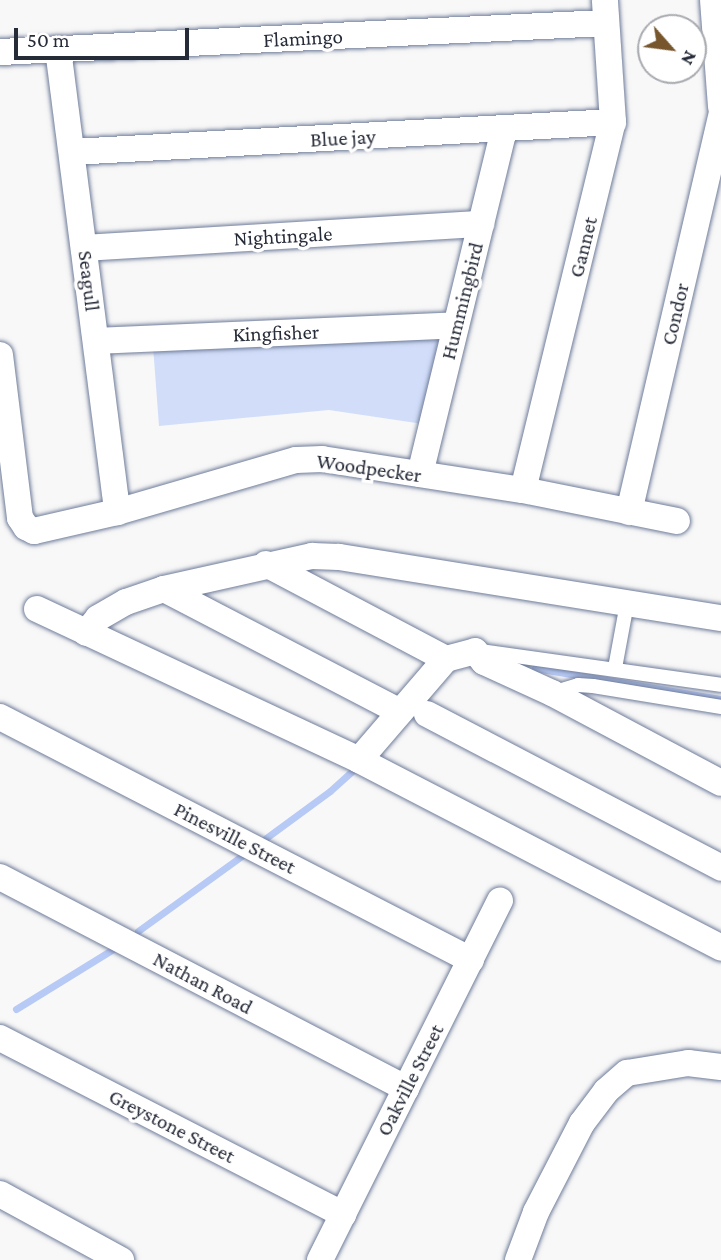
<!DOCTYPE html>
<html>
<head>
<meta charset="utf-8">
<style>
	body { margin:0 }
	#map { position:relative; width:721px; height:1260px; overflow:hidden; background:#f8f8f8; font-family:"Crimson Pro",serif }
	div>[style] { position:absolute }
	.green>* { inset:0; background:#d1ddf9 }
	.stream>* { height:7px; margin:-3.5px; padding:0 3.5px; transform-origin:3.5px; border-radius:3.5px; background:#b7c9f5 }
	.roads { filter:drop-shadow(0 0 2px #6f7c9a) drop-shadow(0 0 2px #6f7c9a) }
	.lane>* { height:14px; margin:-7px; padding:0 7px; transform-origin:7px; border-radius:7px; background:#fff }
	.street>* { height:26px; margin:-13px; padding:0 13px; transform-origin:13px; border-radius:13px; background:#fff }
	span { translate:-50% -50%; white-space:nowrap; text-align:center; line-height:1.15; -webkit-text-stroke:7px #fff; paint-order:stroke }
	.street-label { font-size:21px; color:#262b38 }
	.north { position:absolute; left:637px; top:14px; width:70px; height:70px; box-sizing:border-box; background:#fff; border:2px solid #a8aaaf; border-radius:50%; rotate:118deg; font-size:19px; font-weight:700; line-height:28px; text-align:center; color:#262b38 }
	.north::after { content:''; display:block; margin:auto; width:24px; height:32px; background:#77562d; clip-path:polygon(50% 0,100% 100%,50% 72%,0 100%) }
	.scale { position:absolute; left:14px; top:28px; width:175px; height:32px; box-sizing:border-box; border:4px solid #262b38; border-top:0; padding-left:9px; font-size:21px; line-height:24px; white-space:nowrap; color:#262b38; -webkit-text-stroke:5px #fff; paint-order:stroke }
</style>
</head>
<body>
<div id="map">
	<div class="green">
		<div style="clip-path:polygon(444px 335px,423px 424px,329px 410px,159px 426px,153px 346px)"></div>
	</div>
	<div class="stream">
		<div style="left:535px;top:668px;width:189px;rotate:9.5deg"></div>
		<div style="left:266px;top:838px;width:79px;rotate:-36.3deg"></div>
		<div style="left:330px;top:791px;width:30px;rotate:-42deg"></div>
		<div style="left:138px;top:931px;width:130px;rotate:-35.9deg"></div>
		<div style="left:16px;top:1009px;width:120px;rotate:-31.7deg"></div>
	</div>
	<div class="roads">
		<div class="lane">
			<div style="left:480px;top:651px;width:243px;rotate:8deg"></div>
			<div style="left:615px;top:668px;width:66px;rotate:-79.5deg"></div>
			<div style="left:552px;top:693px;width:27px;rotate:-17deg"></div>
			<div style="left:578px;top:685px;width:15px;rotate:4deg"></div>
			<div style="left:593px;top:686px;width:130px;rotate:9.3deg"></div>
		</div>
		<div class="street">
			<div style="left:713px;top:0;width:107px;rotate:85.7deg"></div>
			<div style="left:58px;top:49px;width:467px;rotate:82.7deg"></div>
			<div style="left:0;top:52px;width:607px;rotate:-2.74deg"></div>
			<div style="left:72px;top:152px;width:542px;rotate:-3.17deg"></div>
			<div style="left:84px;top:248px;width:398px;rotate:-3.5deg"></div>
			<div style="left:96px;top:341px;width:360px;rotate:-2.5deg"></div>
			<div style="left:0;top:355px;width:164px;rotate:83deg"></div>
			<div style="left:20px;top:518px;width:11px;rotate:56deg"></div>
			<div style="left:26px;top:527px;width:9px;rotate:27deg"></div>
			<div style="left:34px;top:531px;width:85px;rotate:-12.9deg"></div>
			<div style="left:117px;top:512px;width:186px;rotate:-16.2deg"></div>
			<div style="left:296px;top:460px;width:26px;rotate:-2deg"></div>
			<div style="left:322px;top:459px;width:203px;rotate:8.8deg"></div>
			<div style="left:523px;top:490px;width:157px;rotate:11.4deg"></div>
			<div style="left:420px;top:474px;width:355px;rotate:-76.3deg"></div>
			<div style="left:523px;top:490px;width:379px;rotate:-76.3deg"></div>
			<div style="left:613px;top:122px;width:122px;rotate:-93.8deg"></div>
			<div style="left:629px;top:512px;width:407px;rotate:-76.9deg"></div>
			<div style="left:266px;top:564px;width:204px;rotate:27.8deg"></div>
			<div style="left:164px;top:589px;width:266px;rotate:27.5deg"></div>
			<div style="left:37px;top:609px;width:356px;rotate:25.1deg"></div>
			<div style="left:359px;top:760px;width:408px;rotate:27.4deg"></div>
			<div style="left:86px;top:633px;width:19px;rotate:-51deg"></div>
			<div style="left:98px;top:618px;width:32px;rotate:-30deg"></div>
			<div style="left:126px;top:602px;width:40px;rotate:-18.9deg"></div>
			<div style="left:164px;top:589px;width:152px;rotate:-12.6deg"></div>
			<div style="left:312px;top:556px;width:27px;rotate:2deg"></div>
			<div style="left:339px;top:557px;width:387px;rotate:9.1deg"></div>
			<div style="left:427px;top:714px;width:332px;rotate:27.6deg"></div>
			<div style="left:0;top:717px;width:530px;rotate:27.29deg"></div>
			<div style="left:359px;top:760px;width:133px;rotate:-49.3deg"></div>
			<div style="left:446px;top:659px;width:30px;rotate:-15deg"></div>
			<div style="left:475px;top:651px;width:14px;rotate:51deg"></div>
			<div style="left:484px;top:662px;width:75px;rotate:24.5deg"></div>
			<div style="left:552px;top:693px;width:191px;rotate:28deg"></div>
			<div style="left:0;top:877px;width:458px;rotate:27.5deg"></div>
			<div style="left:0;top:1038px;width:386px;rotate:27.2deg"></div>
			<div style="left:0;top:1194px;width:138px;rotate:28.6deg"></div>
			<div style="left:320px;top:1260px;width:402px;rotate:-63.4deg"></div>
			<div style="left:518px;top:1260px;width:51px;rotate:-69.4deg"></div>
			<div style="left:536px;top:1212px;width:100px;rotate:-62.7deg"></div>
			<div style="left:582px;top:1123px;width:40px;rotate:-53deg"></div>
			<div style="left:606px;top:1091px;width:28px;rotate:-41deg"></div>
			<div style="left:627px;top:1073px;width:62px;rotate:-9.3deg"></div>
			<div style="left:688px;top:1063px;width:33px;rotate:7deg"></div>
		</div>
	</div>
	<div class="street-label">
		<span style="left:303px;top:38px;rotate:-3deg">Flamingo</span>
		<span style="left:343px;top:138px;rotate:-3deg">Blue jay</span>
		<span style="left:283px;top:236px;rotate:-3deg">Nightingale</span>
		<span style="left:583px;top:247px;rotate:-76deg">Gannet</span>
		<span style="left:89px;top:281px;rotate:83deg">Seagull</span>
		<span style="left:462px;top:301px;rotate:-76deg">Hummingbird</span>
		<span style="left:675px;top:314px;rotate:-77deg">Condor</span>
		<span style="left:276px;top:333px;rotate:-2deg">Kingfisher</span>
		<span style="left:369px;top:468px;rotate:8deg">Woodpecker</span>
		<span style="left:235px;top:838px;rotate:27deg">Pinesville Street</span>
		<span style="left:203px;top:983px;rotate:28deg">Nathan Road</span>
		<span style="left:410px;top:1080px;rotate:-63deg">Oakville Street</span>
		<span style="left:172px;top:1126px;rotate:27deg">Greystone Street</span>
	</div>
	<div class="north">N</div>
	<div class="scale">50 m</div>
</div>
</body>
</html>
